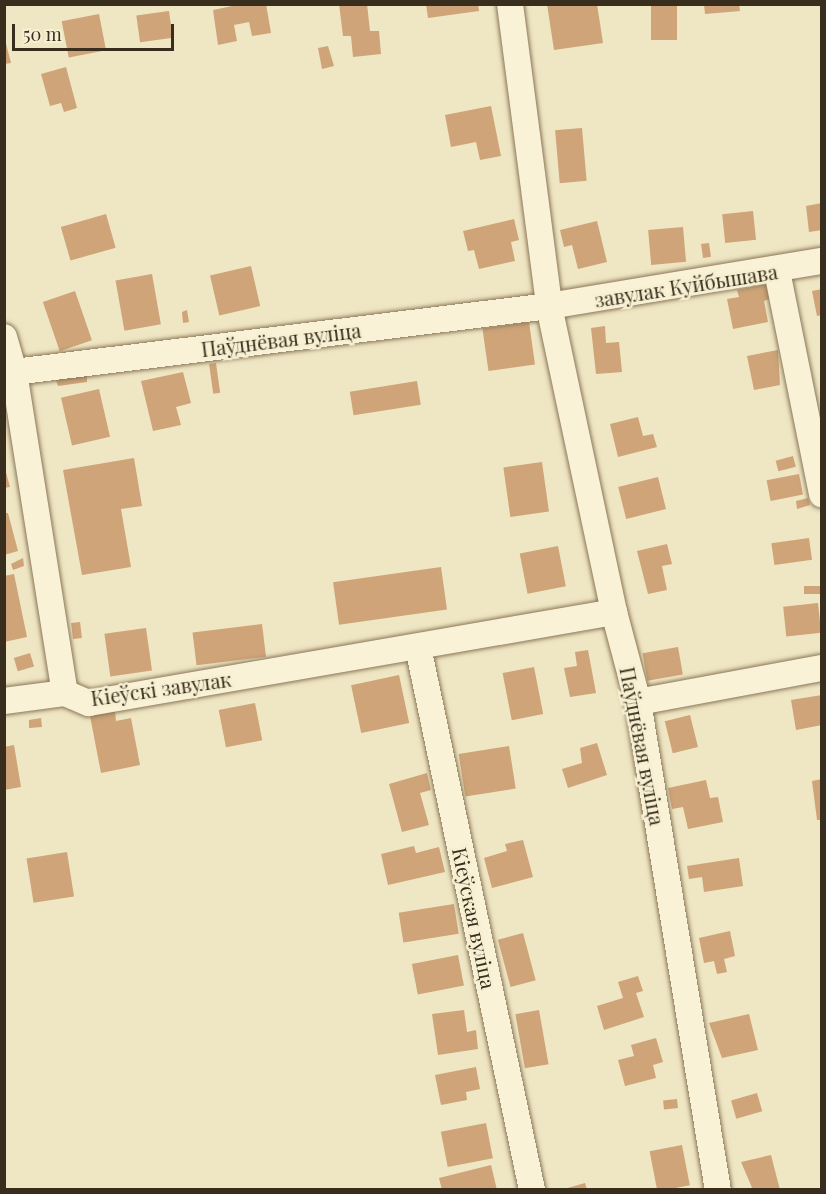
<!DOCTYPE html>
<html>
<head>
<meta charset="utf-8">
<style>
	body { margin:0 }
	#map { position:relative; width:826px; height:1194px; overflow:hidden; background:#efe6c3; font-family:"Playfair Display",serif }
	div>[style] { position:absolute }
	.building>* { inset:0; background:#cea478; transform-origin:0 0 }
	.roads { filter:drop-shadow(0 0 2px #8a7759) drop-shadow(0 0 2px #8a7759) }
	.street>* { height:26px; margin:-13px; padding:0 13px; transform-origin:13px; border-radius:13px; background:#faf2d6 }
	span { translate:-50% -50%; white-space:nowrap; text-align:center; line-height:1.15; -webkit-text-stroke:5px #f6efd2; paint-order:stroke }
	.street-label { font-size:20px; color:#392e1e }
	.frame { position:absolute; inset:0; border:6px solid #392e1e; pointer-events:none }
	.scale { position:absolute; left:12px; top:24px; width:162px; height:27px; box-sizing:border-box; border:3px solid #392e1e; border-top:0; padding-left:8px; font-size:18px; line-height:21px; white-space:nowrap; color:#392e1e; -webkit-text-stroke:4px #f6efd2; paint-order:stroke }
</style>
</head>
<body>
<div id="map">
	<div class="building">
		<div style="clip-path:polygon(242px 4px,266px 4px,271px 33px,252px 36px,249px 22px,234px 25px,237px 41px,218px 45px,213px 10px)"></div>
		<div style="clip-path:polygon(339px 4px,367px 4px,370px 31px,379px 31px,381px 54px,353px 57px,351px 36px,343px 36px)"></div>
		<div style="clip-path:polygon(426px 4px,478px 4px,479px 11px,428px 18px)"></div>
		<div style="clip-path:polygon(547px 4px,597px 4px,603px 43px,554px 50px)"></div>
		<div style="left:651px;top:4px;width:26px;height:36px"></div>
		<div style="clip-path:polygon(704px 4px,739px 4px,740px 11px,705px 14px)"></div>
		<div style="left:169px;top:11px;width:27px;height:33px;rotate:82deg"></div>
		<div style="left:99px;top:14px;width:37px;height:38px;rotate:79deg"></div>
		<div style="clip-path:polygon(4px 36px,11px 63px,4px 64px)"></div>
		<div style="clip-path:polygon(328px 46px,334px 66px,322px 69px,318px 48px)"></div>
		<div style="clip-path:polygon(66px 67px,77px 108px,64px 112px,61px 103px,50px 106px,41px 74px)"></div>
		<div style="clip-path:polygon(491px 106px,501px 156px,480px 160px,476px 142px,451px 147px,445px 115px)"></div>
		<div style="left:582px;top:128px;width:53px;height:27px;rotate:85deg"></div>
		<div style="clip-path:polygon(822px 203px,822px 230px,809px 232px,806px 206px)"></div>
		<div style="left:753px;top:211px;width:29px;height:31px;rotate:84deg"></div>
		<div style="left:106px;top:214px;width:35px;height:47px;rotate:74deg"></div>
		<div style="clip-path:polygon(514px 219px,519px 240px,511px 242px,515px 261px,479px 269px,474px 250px,468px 251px,463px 231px)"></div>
		<div style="clip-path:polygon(597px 221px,607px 262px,578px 269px,572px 245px,564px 247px,560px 230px)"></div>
		<div style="left:683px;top:227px;width:35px;height:35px;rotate:85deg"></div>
		<div style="left:709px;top:243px;width:14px;height:8px;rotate:82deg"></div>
		<div style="left:251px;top:266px;width:41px;height:42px;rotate:77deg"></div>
		<div style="left:152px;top:274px;width:51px;height:37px;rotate:80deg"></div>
		<div style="clip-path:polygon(766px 284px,769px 299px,764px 301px,768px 322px,733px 329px,727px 299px,739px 297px,737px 290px)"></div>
		<div style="clip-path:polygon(822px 289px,822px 315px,817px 316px,812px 291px)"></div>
		<div style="left:75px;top:291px;width:52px;height:34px;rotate:71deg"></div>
		<div style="clip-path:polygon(187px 310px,189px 322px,183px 323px,182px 312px)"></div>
		<div style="left:529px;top:322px;width:43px;height:47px;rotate:82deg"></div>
		<div style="clip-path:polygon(605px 326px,606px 343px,619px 342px,622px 372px,596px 374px,591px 328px)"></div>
		<div style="clip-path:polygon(778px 350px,780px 385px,754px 390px,747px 356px)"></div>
		<div style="left:216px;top:363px;width:30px;height:7px;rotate:82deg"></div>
		<div style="clip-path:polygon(183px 372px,191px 403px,176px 407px,181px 425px,153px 431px,141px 381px)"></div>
		<div style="clip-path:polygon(87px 375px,87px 382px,58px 386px,56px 380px)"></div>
		<div style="left:417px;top:381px;width:24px;height:68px;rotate:81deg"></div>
		<div style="left:99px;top:389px;width:49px;height:39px;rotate:77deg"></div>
		<div style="clip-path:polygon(638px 417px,643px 436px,653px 434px,657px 447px,618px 457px,610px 424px)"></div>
		<div style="left:793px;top:456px;width:11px;height:18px;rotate:75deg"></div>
		<div style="clip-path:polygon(134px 458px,142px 506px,121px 509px,131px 567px,82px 575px,63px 470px)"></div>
		<div style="left:542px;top:462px;width:50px;height:39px;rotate:82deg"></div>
		<div style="clip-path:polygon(4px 465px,10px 487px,4px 488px)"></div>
		<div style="left:799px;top:474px;width:21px;height:33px;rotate:79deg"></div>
		<div style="left:658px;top:477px;width:33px;height:41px;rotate:76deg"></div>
		<div style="clip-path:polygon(808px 498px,810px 505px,797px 509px,796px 501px)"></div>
		<div style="clip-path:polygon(4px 513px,8px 513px,18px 551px,4px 555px)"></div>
		<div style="left:809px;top:538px;width:22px;height:38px;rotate:82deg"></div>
		<div style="clip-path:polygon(667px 544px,672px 564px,662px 566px,667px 590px,648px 594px,637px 551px)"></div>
		<div style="left:558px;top:546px;width:41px;height:39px;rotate:79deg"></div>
		<div style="clip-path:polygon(23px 558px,24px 566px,13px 570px,11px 564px)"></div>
		<div style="left:441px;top:567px;width:43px;height:109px;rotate:82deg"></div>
		<div style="clip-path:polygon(14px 574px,27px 637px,4px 642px,4px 576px)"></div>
		<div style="left:822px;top:586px;width:8px;height:18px;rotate:90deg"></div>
		<div style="left:818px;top:603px;width:30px;height:35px;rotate:84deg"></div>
		<div style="left:80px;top:622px;width:16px;height:9px;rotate:83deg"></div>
		<div style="left:262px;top:624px;width:33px;height:70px;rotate:83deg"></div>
		<div style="left:146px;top:628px;width:43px;height:42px;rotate:82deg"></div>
		<div style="left:678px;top:647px;width:28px;height:36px;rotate:80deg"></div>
		<div style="clip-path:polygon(588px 650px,596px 693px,570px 697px,564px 668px,577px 666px,575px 652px)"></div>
		<div style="left:30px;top:653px;width:14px;height:17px;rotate:73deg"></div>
		<div style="left:534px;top:667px;width:48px;height:32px;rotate:79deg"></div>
		<div style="left:399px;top:675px;width:49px;height:49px;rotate:78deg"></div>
		<div style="clip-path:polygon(822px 695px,822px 725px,796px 730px,791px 700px)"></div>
		<div style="left:255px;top:703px;width:38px;height:37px;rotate:79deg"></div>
		<div style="clip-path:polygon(115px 711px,116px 721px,131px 718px,140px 765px,101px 773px,90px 716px)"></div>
		<div style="left:690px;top:715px;width:33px;height:26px;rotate:76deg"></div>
		<div style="clip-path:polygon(41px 718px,42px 727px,29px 728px,29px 720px)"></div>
		<div style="clip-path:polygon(597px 743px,607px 775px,568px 788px,562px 769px,582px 763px,580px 748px)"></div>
		<div style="clip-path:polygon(14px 745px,21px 787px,4px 790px,4px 747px)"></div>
		<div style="left:509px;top:746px;width:43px;height:51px;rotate:81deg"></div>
		<div style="clip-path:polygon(427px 773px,431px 790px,420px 793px,429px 825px,402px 832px,389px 784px)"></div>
		<div style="clip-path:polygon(822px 779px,822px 820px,817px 820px,812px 781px)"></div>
		<div style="clip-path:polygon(706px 780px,710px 798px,718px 797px,723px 822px,688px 829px,683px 807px,672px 809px,668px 788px)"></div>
		<div style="clip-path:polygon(523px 840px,533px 877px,492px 888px,484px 858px,507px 851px,505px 844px)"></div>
		<div style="clip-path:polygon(414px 846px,416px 853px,439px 847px,445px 872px,388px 885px,381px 854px)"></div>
		<div style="left:67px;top:852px;width:45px;height:41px;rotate:81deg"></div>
		<div style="clip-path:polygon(739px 858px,743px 886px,704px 892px,702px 877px,689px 879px,687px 866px)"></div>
		<div style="left:454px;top:904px;width:30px;height:56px;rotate:81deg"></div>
		<div style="clip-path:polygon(730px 931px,735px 956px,724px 959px,727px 972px,717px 974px,714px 961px,704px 963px,699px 938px)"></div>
		<div style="left:523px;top:933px;width:49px;height:26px;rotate:75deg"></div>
		<div style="left:458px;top:955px;width:31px;height:47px;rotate:79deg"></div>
		<div style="clip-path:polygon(638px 976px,643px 991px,636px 993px,644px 1017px,604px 1030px,597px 1006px,623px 998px,618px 982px)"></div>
		<div style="clip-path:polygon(464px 1010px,467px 1032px,476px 1030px,478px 1049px,438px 1055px,432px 1014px)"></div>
		<div style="left:539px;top:1010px;width:55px;height:24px;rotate:80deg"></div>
		<div style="clip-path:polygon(749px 1014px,758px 1050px,722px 1058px,709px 1023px)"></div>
		<div style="clip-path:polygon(656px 1038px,663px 1062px,653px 1065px,656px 1078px,625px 1086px,618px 1060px,634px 1056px,631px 1045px)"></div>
		<div style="clip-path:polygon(476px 1067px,480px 1089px,466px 1092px,467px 1100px,441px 1105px,435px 1075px)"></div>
		<div style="left:757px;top:1093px;width:19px;height:27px;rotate:74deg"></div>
		<div style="left:677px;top:1099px;width:9px;height:14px;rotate:84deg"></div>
		<div style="left:486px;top:1123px;width:36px;height:46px;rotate:79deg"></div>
		<div style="left:682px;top:1145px;width:41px;height:33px;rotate:79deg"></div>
		<div style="clip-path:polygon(771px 1155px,780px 1190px,753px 1190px,741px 1162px)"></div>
		<div style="clip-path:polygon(491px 1165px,497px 1190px,442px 1190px,439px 1178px)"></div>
		<div style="clip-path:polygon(585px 1183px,587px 1190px,564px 1190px,564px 1189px)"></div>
	</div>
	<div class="roads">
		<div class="street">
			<div style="left:510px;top:4px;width:305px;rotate:82.6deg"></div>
			<div style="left:549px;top:306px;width:313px;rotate:78deg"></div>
			<div style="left:614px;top:612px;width:93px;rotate:75.1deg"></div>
			<div style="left:638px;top:702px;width:495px;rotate:80.7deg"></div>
			<div style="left:777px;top:271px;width:228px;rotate:78.6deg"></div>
			<div style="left:4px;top:337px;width:36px;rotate:74deg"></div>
			<div style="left:14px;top:372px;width:325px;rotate:81deg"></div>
			<div style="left:65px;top:693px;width:26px;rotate:23deg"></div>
			<div style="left:89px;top:703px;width:533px;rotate:-9.83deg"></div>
			<div style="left:14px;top:372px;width:539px;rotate:-7.03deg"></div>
			<div style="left:549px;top:306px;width:277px;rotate:-9.4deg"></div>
			<div style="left:418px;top:647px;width:555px;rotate:78.14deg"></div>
			<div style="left:4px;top:701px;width:62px;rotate:-7.5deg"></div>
			<div style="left:638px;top:702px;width:187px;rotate:-10.5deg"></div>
		</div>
	</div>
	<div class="street-label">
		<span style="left:686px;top:285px;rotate:-9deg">завулак Куйбышава</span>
		<span style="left:281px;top:339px;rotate:-7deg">Паўднёвая вуліца</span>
		<span style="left:161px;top:688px;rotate:-8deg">Кіеўскі завулак</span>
		<span style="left:643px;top:746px;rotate:79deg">Паўднёвая вуліца</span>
		<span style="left:475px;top:918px;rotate:78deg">Кіеўская вуліца</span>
	</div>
	<div class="frame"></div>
	<div class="scale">50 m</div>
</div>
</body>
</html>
